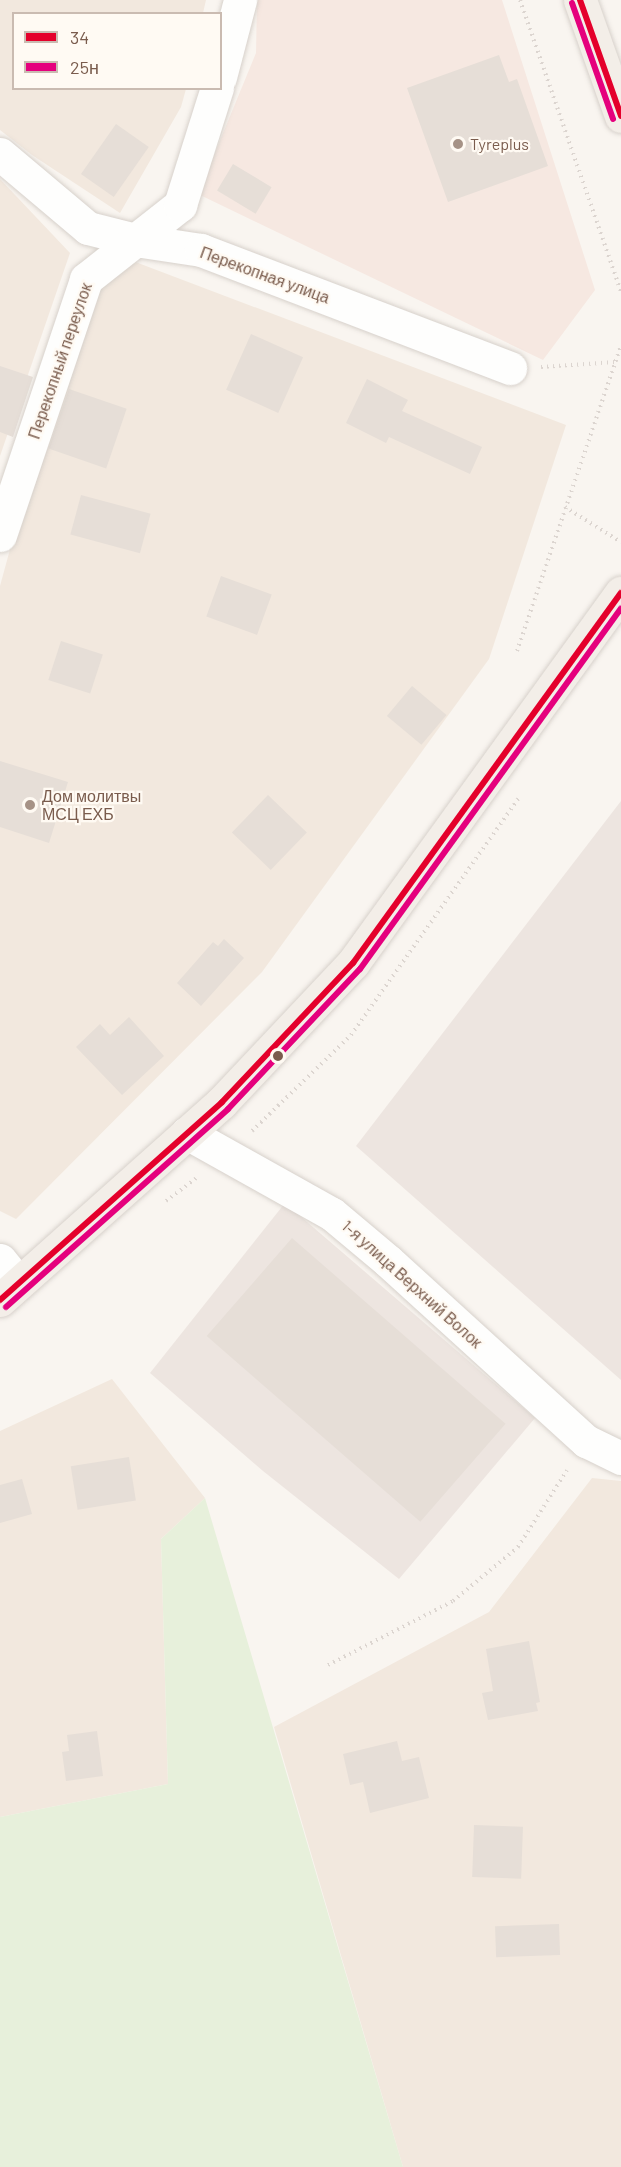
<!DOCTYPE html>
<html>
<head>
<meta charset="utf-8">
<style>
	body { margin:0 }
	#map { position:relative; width:621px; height:2167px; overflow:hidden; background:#f9f5f0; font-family:Barlow,sans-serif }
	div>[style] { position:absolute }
	.residential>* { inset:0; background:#f2e8de }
	.commercial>* { inset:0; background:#f6e8e1 }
	.industrial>* { inset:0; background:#ede5e0 }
	.green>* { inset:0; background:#e7f0db }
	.building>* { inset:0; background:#e6ded7; transform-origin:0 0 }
	.path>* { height:4px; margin-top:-2px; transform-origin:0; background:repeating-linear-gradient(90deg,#dcd5d0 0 1.5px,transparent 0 6px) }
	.roads { filter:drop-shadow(0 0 2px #d7d1cb) drop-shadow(0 0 2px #d7d1cb) }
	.minor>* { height:33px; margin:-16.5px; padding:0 16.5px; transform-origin:16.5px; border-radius:16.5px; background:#fefefd }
	.major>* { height:33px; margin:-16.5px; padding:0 16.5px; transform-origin:16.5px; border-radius:16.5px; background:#f3eee8 }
	.bus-1>* { height:6px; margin:-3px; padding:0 3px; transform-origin:3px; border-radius:3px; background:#e4002b }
	.bus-2>* { height:6px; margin:-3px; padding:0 3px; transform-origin:3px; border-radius:3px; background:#e5007d }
	.dots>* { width:16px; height:16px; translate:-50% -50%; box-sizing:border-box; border:3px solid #fffaf3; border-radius:50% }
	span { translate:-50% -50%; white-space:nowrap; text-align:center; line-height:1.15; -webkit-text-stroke:4.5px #fffaf3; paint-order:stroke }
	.poi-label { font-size:16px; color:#7a5c4d }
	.left { translate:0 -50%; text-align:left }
	.street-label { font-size:16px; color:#7a5c4d }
	.legend { position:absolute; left:12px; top:12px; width:210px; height:78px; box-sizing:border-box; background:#fffaf3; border:2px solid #cabbb1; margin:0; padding:8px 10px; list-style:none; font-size:18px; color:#7a5c4d }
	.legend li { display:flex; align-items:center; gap:12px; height:30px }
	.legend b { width:30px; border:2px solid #cabbb1 }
</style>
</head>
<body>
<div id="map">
	<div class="residential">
		<div style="clip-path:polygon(0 0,206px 0,203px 13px,14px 14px,14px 88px,186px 89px,181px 107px,120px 213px,32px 155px,0 130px)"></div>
		<div style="clip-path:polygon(0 179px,70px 253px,0 456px)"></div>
		<div style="clip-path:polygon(117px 255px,566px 425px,489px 659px,262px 972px,16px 1219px,0 1211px,0 586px,85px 275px)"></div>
		<div style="clip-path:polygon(112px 1379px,205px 1498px,161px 1539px,168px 1784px,0 1817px,0 1431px)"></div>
		<div style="clip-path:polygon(592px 1478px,621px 1481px,621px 2167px,403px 2167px,274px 1727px,489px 1612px)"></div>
	</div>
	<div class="commercial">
		<div style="clip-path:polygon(257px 0,502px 0,595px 290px,543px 360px,198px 194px,256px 53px)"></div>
	</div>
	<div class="industrial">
		<div style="clip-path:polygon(621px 801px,621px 1380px,356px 1146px)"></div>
		<div style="clip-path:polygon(285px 1203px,535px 1418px,399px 1579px,263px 1471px,150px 1373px)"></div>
	</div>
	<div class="green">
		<div style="clip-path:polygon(205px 1498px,403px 2167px,0 2167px,0 1817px,168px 1784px,161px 1539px)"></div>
	</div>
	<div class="building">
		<div style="clip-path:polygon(499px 55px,509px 82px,517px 79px,548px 166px,448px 202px,407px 88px)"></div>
		<div style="left:116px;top:124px;width:40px;height:61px;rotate:35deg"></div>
		<div style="left:233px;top:164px;width:45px;height:31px;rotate:31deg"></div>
		<div style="left:251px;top:334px;width:57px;height:61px;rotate:24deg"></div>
		<div style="clip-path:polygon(0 366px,33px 377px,13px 437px,0 432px)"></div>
		<div style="clip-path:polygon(367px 379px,408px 400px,402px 411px,482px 447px,470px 474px,389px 437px,386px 443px,346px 423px)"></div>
		<div style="left:69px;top:389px;width:61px;height:63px;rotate:19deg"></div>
		<div style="left:81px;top:495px;width:72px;height:41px;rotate:15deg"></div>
		<div style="left:221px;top:576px;width:54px;height:43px;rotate:20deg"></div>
		<div style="left:61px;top:641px;width:44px;height:41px;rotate:18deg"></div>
		<div style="left:412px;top:686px;width:45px;height:39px;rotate:40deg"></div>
		<div style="clip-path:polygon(0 761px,68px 782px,49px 843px,0 827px)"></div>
		<div style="left:268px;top:795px;width:54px;height:52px;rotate:44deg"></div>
		<div style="clip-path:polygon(224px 939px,244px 958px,201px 1006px,177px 983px,213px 942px,218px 946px)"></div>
		<div style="clip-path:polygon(129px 1017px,164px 1056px,122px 1095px,76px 1047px,100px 1024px,110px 1035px)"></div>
		<div style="left:292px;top:1238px;width:283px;height:130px;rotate:41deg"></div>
		<div style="left:129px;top:1457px;width:44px;height:59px;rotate:81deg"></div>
		<div style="clip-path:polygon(22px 1479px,32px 1514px,0 1523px,0 1485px)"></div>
		<div style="clip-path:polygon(529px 1641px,540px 1702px,536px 1703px,538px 1711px,488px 1720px,482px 1693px,493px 1691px,486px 1649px)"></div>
		<div style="clip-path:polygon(97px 1731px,103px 1776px,66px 1781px,62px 1752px,69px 1751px,67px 1735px)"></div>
		<div style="clip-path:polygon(397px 1741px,402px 1761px,419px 1757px,429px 1798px,370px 1813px,363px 1782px,350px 1785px,343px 1754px)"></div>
		<div style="left:474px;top:1825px;width:49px;height:52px;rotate:2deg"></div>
		<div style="left:559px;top:1924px;width:31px;height:64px;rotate:88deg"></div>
	</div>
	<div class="path">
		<div style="left:520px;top:0;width:308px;rotate:70.9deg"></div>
		<div style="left:541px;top:367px;width:74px;rotate:-3.9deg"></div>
		<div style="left:565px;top:507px;width:66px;rotate:32deg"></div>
		<div style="left:517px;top:651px;width:322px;rotate:-71.2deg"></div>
		<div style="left:252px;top:1131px;width:138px;rotate:-44.1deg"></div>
		<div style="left:351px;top:1035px;width:293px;rotate:-54.7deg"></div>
		<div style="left:166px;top:1201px;width:41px;rotate:-37.1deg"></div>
		<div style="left:328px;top:1665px;width:140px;rotate:-27.1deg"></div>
		<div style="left:453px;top:1601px;width:85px;rotate:-39.7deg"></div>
		<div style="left:518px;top:1547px;width:91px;rotate:-57.5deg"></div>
	</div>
	<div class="roads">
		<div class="minor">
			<div style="left:220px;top:77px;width:80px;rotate:-75.4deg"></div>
			<div style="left:0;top:154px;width:115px;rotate:40.1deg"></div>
			<div style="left:88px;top:228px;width:49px;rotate:14.3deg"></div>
			<div style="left:135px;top:240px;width:67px;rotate:8.6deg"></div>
			<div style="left:201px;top:250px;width:331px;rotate:20.9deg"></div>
			<div style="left:0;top:535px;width:270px;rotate:-71.4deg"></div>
			<div style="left:86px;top:279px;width:120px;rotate:-38.2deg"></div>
			<div style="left:180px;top:205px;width:123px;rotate:-72.5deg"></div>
			<div style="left:187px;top:1133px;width:166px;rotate:29.2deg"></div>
			<div style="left:332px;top:1214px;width:73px;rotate:40deg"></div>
			<div style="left:388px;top:1261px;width:268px;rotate:42.3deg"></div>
			<div style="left:586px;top:1441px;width:39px;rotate:26deg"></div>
			<div style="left:0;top:1260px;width:28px;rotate:51deg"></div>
		</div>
		<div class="major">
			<div style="left:580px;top:0;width:123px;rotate:70.5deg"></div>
			<div style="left:0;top:1300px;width:297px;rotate:-41.7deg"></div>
			<div style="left:222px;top:1102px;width:191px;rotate:-46.7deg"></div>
			<div style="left:353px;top:963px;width:457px;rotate:-54.1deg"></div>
		</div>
	</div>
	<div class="bus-1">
		<div style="left:580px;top:0;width:123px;rotate:70.5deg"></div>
		<div style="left:0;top:1300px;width:297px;rotate:-41.7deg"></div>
		<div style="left:222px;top:1102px;width:191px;rotate:-46.7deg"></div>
		<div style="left:353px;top:963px;width:457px;rotate:-54.1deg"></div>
	</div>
	<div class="bus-2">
		<div style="left:572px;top:3px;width:123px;rotate:70.5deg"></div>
		<div style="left:6px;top:1307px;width:297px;rotate:-41.7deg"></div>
		<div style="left:228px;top:1109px;width:192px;rotate:-46.7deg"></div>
		<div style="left:360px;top:969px;width:445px;rotate:-54.1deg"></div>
	</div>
	<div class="dots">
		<div style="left:458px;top:144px;background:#a69286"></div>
		<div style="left:30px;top:805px;background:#a69286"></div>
		<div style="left:278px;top:1056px;background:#7a5c4d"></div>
	</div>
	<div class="poi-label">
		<span class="left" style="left:470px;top:144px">Tyreplus</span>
		<span class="left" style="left:42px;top:805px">Дом молитвы<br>МСЦ ЕХБ</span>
	</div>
	<div class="street-label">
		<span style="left:265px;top:275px;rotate:20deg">Перекопная улица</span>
		<span style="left:60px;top:361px;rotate:-71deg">Перекопный переулок</span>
		<span style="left:412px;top:1284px;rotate:42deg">1-я улица Верхний Волок</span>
	</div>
	<ul class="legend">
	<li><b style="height:8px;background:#e4002b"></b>34</li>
	<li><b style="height:8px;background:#e5007d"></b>25н</li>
	</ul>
</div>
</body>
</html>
